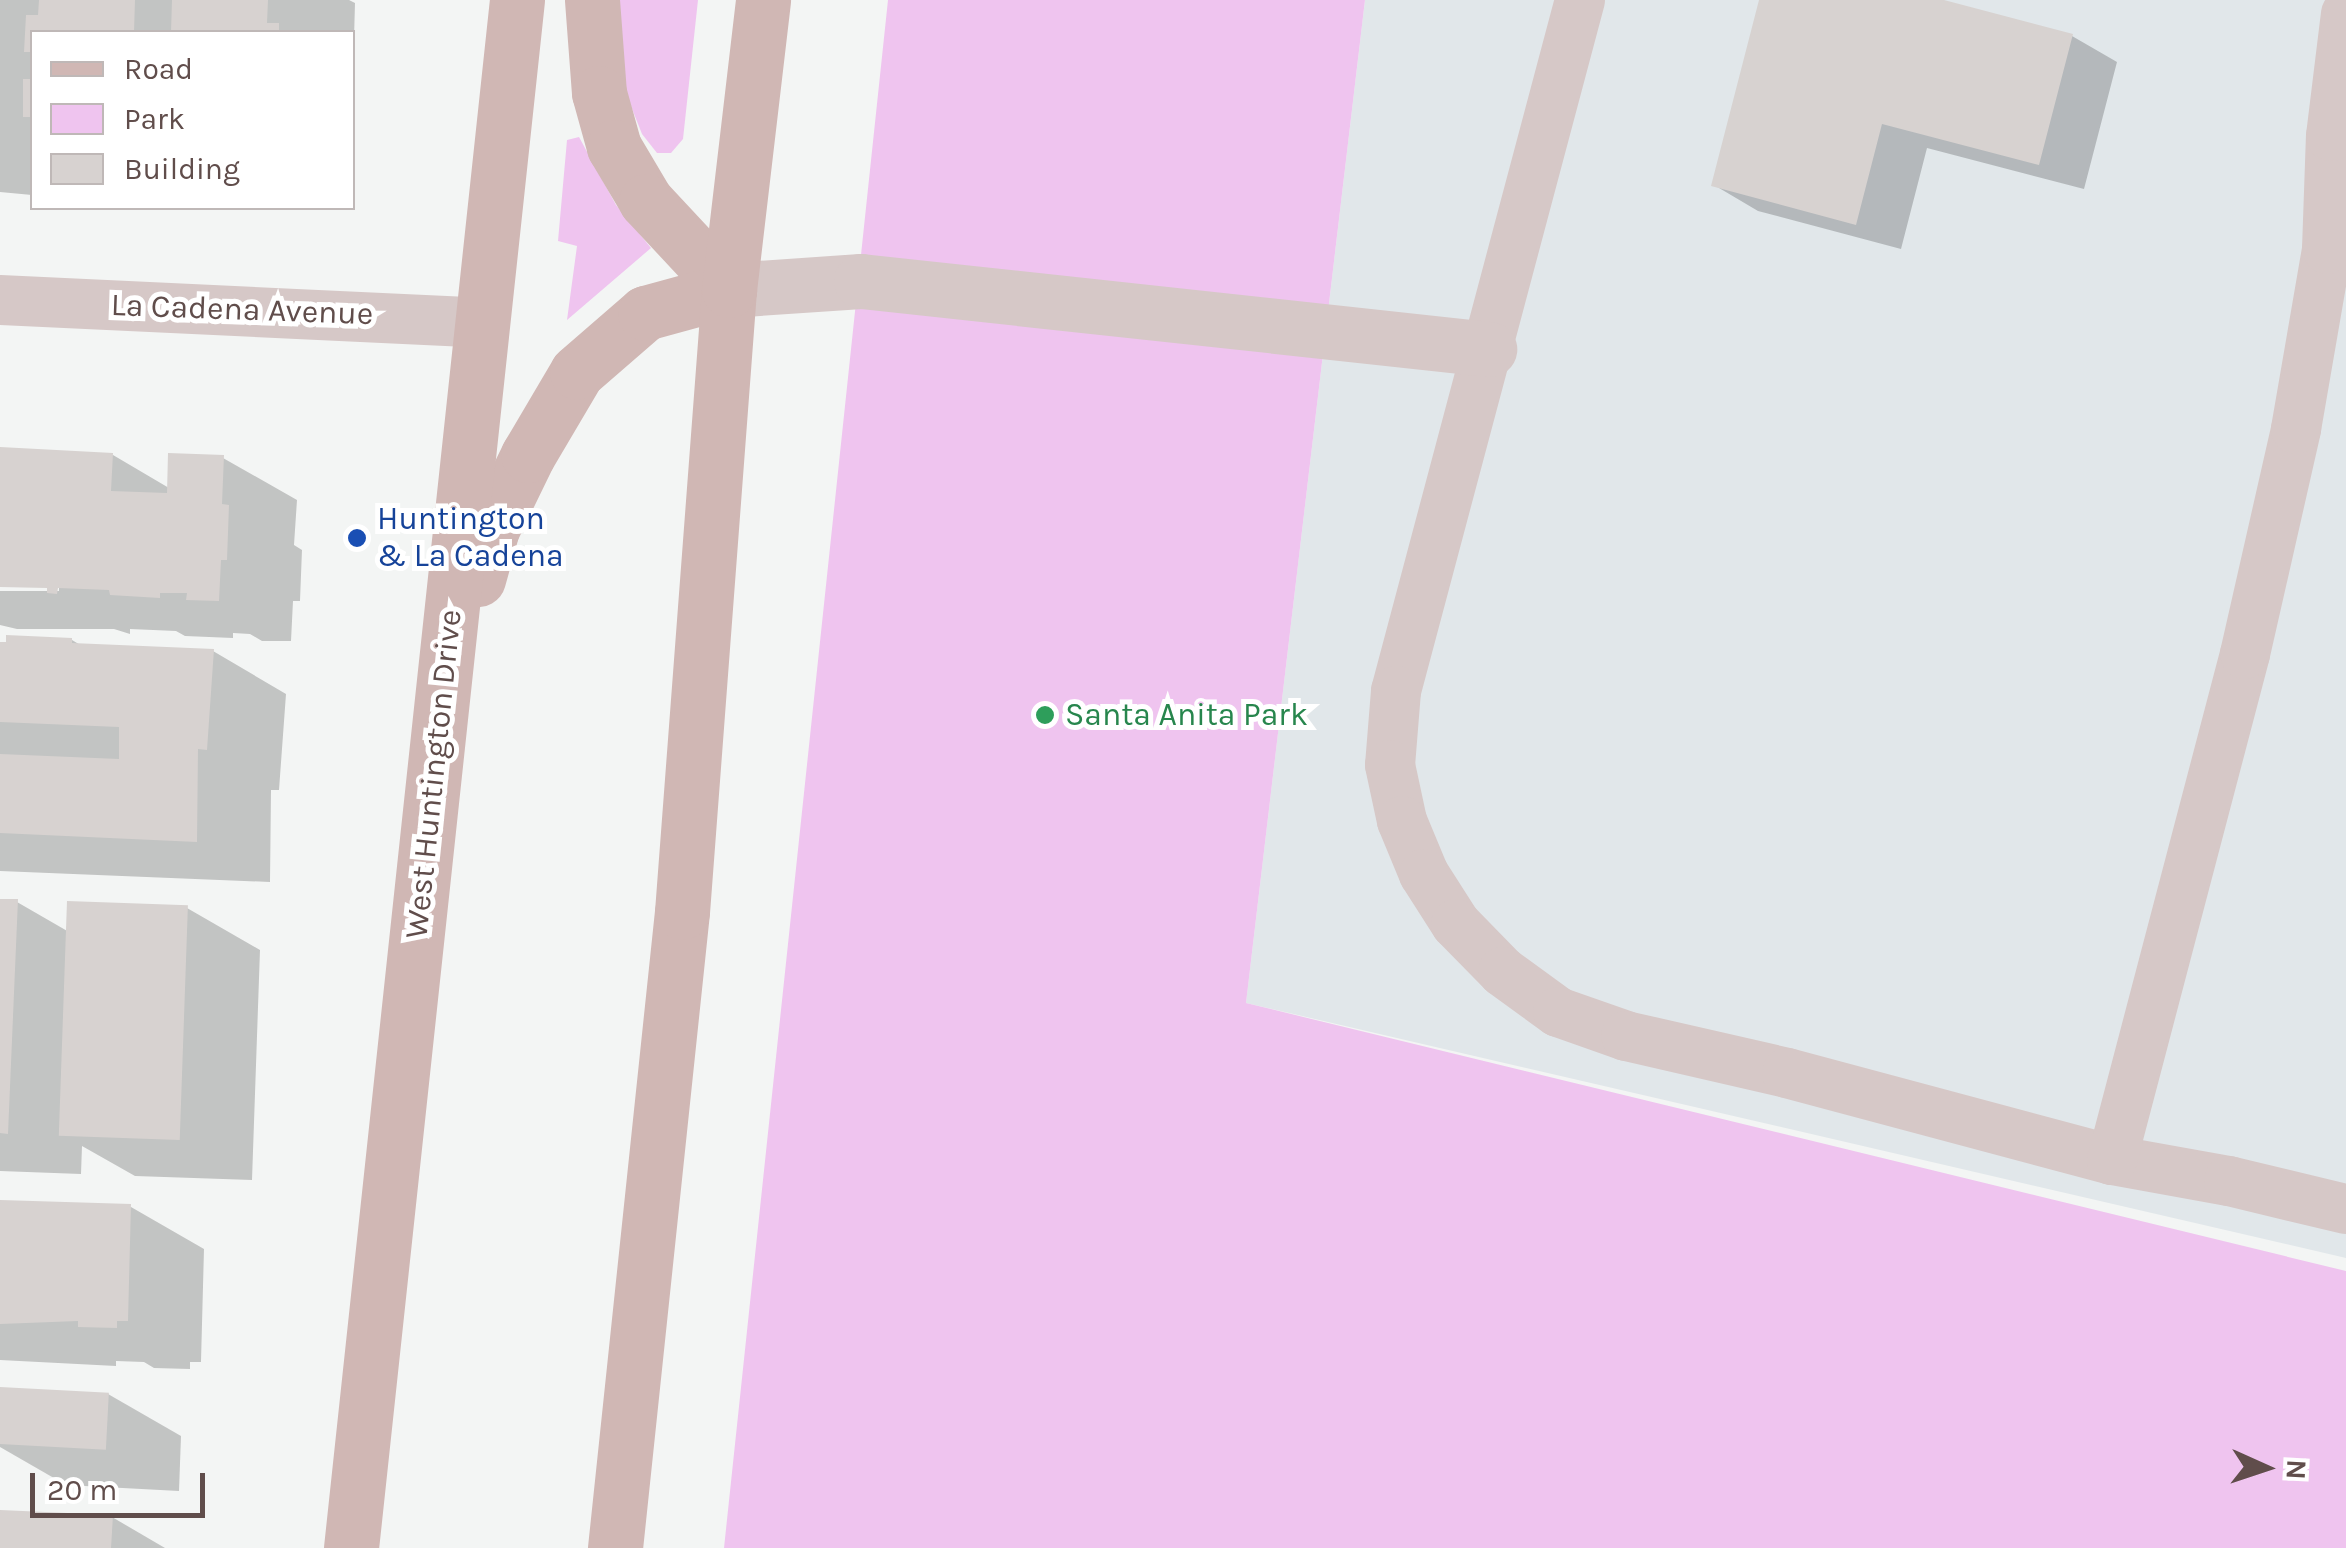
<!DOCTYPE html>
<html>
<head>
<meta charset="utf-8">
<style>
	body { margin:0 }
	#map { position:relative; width:2346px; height:1548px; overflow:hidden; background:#f3f5f4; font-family:Karla,sans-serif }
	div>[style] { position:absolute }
	.commercial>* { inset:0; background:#e1e7ea }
	.green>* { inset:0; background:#efc4ef }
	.shadow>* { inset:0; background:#0003 }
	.building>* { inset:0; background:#d7d2d0; transform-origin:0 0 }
	.minor>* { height:50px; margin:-25px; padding:0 25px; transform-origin:25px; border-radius:25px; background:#d6c8c7 }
	.tertiary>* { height:55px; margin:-27.5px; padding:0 27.5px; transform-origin:27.5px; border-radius:27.5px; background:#d6c8c7 }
	.primary>* { height:55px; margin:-27.5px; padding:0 27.5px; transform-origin:27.5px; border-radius:27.5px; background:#d0b7b4 }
	.dots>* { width:28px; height:28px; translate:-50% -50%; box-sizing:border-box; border:5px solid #fff; border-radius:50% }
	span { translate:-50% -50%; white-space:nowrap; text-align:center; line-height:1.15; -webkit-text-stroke:10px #fff; paint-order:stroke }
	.street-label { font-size:32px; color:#604d4b }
	.transit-label { font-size:32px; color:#164399 }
	.left { translate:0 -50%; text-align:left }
	.leisure-label { font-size:32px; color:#27864d }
	.legend { position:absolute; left:30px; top:30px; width:325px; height:180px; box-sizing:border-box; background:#fff; border:2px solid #bfb8b7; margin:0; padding:12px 18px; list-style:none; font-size:30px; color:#604d4b }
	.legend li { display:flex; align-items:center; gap:20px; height:50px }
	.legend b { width:50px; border:2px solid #bfb8b7 }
	.north { position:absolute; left:2216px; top:1418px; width:100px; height:100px; -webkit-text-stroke:8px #fff; paint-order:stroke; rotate:93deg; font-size:28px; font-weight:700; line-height:40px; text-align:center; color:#604d4b }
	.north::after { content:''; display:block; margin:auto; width:35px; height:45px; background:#604d4b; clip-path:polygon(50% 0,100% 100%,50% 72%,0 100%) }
	.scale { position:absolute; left:30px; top:1473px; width:175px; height:45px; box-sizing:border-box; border:5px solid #604d4b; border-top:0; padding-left:12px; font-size:30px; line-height:35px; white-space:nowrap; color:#604d4b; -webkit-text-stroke:8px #fff; paint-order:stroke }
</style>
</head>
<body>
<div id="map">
	<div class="commercial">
		<div style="clip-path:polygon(1365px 0,2346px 0,2346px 1258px,1246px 1003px)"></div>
	</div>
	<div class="green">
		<div style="clip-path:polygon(614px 0,698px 0,683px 139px,671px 153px,657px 153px,642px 134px,625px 91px)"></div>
		<div style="clip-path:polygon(888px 0,1365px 0,1246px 1003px,2346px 1271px,2346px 1548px,724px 1548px)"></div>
		<div style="clip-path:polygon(579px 137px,616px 205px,651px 248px,567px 320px,577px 246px,558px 241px,567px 140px)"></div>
	</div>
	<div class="shadow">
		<div style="clip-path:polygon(0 0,349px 0,355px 3px,354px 39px,352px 32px,32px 32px,32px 195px,0 192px)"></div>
		<div style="clip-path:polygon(1761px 0,1934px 0,2072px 36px,2117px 62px,2084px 189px,1927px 148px,1901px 249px,1758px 211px,1714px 185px)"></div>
		<div style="clip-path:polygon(113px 455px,169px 488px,223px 458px,297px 500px,294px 545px,302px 550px,300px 601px,293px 601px,291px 641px,262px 641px,250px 634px,233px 633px,233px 638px,185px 636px,176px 631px,130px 629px,130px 634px,114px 629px,17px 629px,0 625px,0 591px,59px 591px,59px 586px,0 586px,0 478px)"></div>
		<div style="clip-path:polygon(72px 640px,82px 646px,213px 651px,286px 694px,279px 790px,271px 790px,270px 882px,0 871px,0 644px)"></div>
		<div style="clip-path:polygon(0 901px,17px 902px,69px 932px,187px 908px,260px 950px,252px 1180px,135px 1176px,82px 1146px,81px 1174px,0 1171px)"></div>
		<div style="clip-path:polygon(0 1203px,131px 1207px,204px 1249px,201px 1362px,190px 1362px,190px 1369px,154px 1368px,144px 1362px,116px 1361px,116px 1366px,0 1360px)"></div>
		<div style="clip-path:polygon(0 1389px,108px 1394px,181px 1436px,179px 1491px,66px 1485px,0 1447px)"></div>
		<div style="clip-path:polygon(0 1513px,112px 1517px,165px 1548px,0 1548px)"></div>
	</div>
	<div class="building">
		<div style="clip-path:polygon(39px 0,135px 0,134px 32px,32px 32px,32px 52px,24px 52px,26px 15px,38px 15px)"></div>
		<div style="clip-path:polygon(172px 0,268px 0,267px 23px,279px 23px,279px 32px,171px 32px)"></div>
		<div style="clip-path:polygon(1759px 0,1944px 0,2073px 34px,2039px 165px,1882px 124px,1856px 225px,1711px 186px)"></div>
		<div style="left:23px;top:79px;width:9px;height:38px"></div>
		<div style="clip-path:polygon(0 447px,113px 453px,111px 491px,167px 493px,168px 453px,224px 455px,222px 504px,229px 505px,227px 560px,221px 560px,219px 601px,186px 600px,187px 593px,160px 593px,160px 598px,110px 595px,109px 590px,58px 588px,57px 594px,47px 593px,47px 588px,0 587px)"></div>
		<div style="clip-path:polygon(6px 635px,72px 638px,72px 643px,214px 649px,207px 750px,198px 749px,197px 842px,0 833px,0 754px,119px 759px,119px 727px,0 722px,0 642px,6px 642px)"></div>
		<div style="clip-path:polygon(0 899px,18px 899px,8px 1134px,0 1133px)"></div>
		<div style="left:67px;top:901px;width:121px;height:235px;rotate:2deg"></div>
		<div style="clip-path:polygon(0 1200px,131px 1204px,128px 1321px,117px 1321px,117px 1328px,78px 1327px,78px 1321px,0 1324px)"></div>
		<div style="left:0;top:1387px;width:109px;height:57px;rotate:3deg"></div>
		<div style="clip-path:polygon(0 1510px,113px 1515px,111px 1548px,0 1548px)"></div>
	</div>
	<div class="minor">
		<div style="left:1580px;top:0;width:715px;rotate:104.91deg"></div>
		<div style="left:1396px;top:691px;width:74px;rotate:94.6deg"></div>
		<div style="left:1390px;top:765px;width:57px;rotate:77.9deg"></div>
		<div style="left:1402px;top:821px;width:57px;rotate:67.5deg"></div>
		<div style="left:1424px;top:874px;width:59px;rotate:57.4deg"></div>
		<div style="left:1456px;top:924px;width:67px;rotate:45.6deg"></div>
		<div style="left:1503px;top:972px;width:68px;rotate:36deg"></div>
		<div style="left:1558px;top:1012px;width:72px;rotate:19.4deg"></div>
		<div style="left:1626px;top:1036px;width:165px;rotate:12.9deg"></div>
		<div style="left:1787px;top:1073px;width:336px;rotate:15deg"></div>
		<div style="left:2112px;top:1160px;width:119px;rotate:10.2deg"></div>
		<div style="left:2229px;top:1181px;width:120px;rotate:13.5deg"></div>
		<div style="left:0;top:300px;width:484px;rotate:2.7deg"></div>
		<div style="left:2112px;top:1160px;width:523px;rotate:-75.27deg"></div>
		<div style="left:2245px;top:654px;width:231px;rotate:-77.2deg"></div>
		<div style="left:2296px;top:429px;width:183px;rotate:-80.2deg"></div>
		<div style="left:2327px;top:249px;width:113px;rotate:-88deg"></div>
		<div style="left:2331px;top:136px;width:123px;rotate:-83deg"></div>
	</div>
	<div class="tertiary">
		<div style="left:729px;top:290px;width:132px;rotate:-3.9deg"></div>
		<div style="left:861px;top:281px;width:632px;rotate:6.18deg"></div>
	</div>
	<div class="primary">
		<div style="left:592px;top:0;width:93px;rotate:85.7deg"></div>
		<div style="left:599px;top:93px;width:56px;rotate:74.5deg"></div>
		<div style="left:614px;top:147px;width:63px;rotate:59.3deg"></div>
		<div style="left:646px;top:201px;width:122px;rotate:47deg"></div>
		<div style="left:478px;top:579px;width:52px;rotate:-74.4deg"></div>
		<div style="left:492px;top:529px;width:82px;rotate:-64.1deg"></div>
		<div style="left:528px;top:455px;width:96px;rotate:-59.4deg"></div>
		<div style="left:577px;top:372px;width:90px;rotate:-40.9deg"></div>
		<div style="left:645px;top:313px;width:87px;rotate:-15.3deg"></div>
		<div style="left:351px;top:1548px;width:1557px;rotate:-83.88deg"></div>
		<div style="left:615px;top:1548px;width:640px;rotate:-83.99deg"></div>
		<div style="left:682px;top:912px;width:624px;rotate:-85.68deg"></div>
		<div style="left:729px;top:290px;width:292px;rotate:-83.3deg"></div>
	</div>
	<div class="dots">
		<div style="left:357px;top:538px;background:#1a4fb4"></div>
		<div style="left:1045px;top:715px;background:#2e9e5b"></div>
	</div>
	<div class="street-label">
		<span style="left:242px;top:310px;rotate:2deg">La Cadena Avenue</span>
		<span style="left:434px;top:774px;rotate:-84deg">West Huntington Drive</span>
	</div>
	<div class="transit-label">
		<span class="left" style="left:377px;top:538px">Huntington<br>&amp; La Cadena</span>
	</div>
	<div class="leisure-label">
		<span class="left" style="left:1065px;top:715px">Santa Anita Park</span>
	</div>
	<ul class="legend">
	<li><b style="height:12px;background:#d0b7b4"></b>Road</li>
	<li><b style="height:28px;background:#efc4ef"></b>Park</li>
	<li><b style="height:28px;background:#d7d2d0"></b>Building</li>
	</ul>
	<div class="north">N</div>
	<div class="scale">20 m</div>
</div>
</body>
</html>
